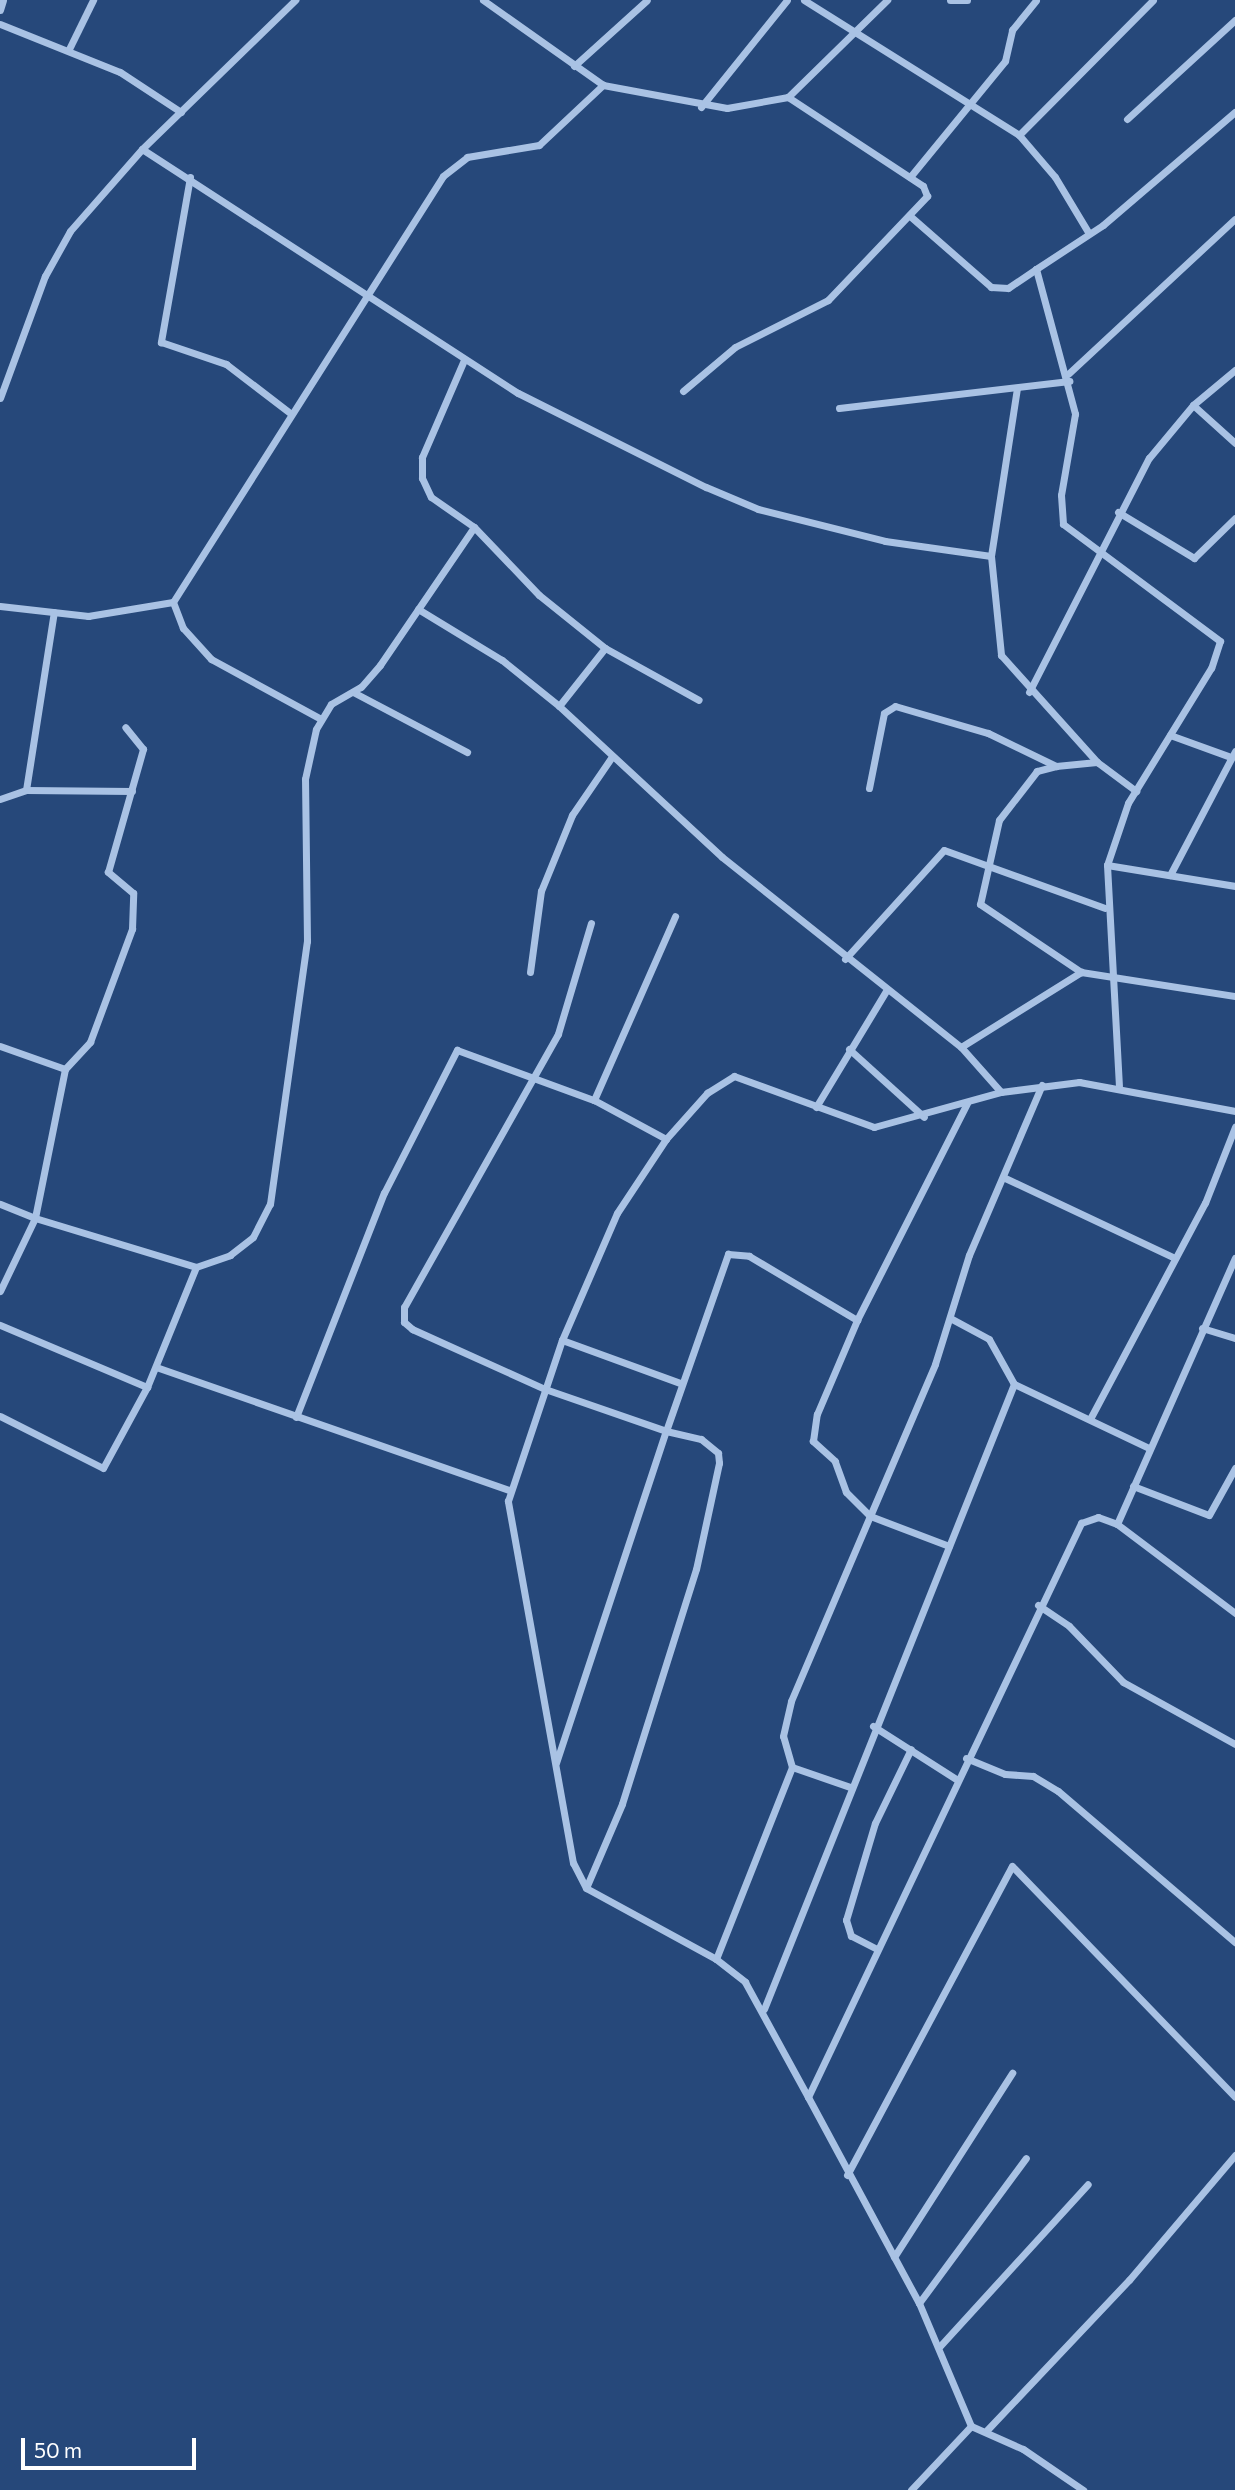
<!DOCTYPE html>
<html>
<head>
<meta charset="utf-8">
<style>
	body { margin:0 }
	#map { position:relative; width:1235px; height:2490px; overflow:hidden; background:#26487a; font-family:Commissioner,sans-serif }
	div>[style] { position:absolute }
	.minor>* { height:7px; margin:-3.5px; padding:0 3.5px; transform-origin:3.5px; border-radius:3.5px; background:#a9c2e4 }
	span { translate:-50% -50%; white-space:nowrap; text-align:center; line-height:1.15; -webkit-text-stroke:5px #26487a; paint-order:stroke }
	.scale { position:absolute; left:21px; top:2438px; width:175px; height:32px; box-sizing:border-box; border:4px solid #fff; border-top:0; padding-left:9px; font-size:21px; line-height:24px; white-space:nowrap; color:#fff; -webkit-text-stroke:5px #26487a; paint-order:stroke }
</style>
</head>
<body>
<div id="map">
	<div class="minor">
		<div style="left:483px;top:0;width:147px;rotate:35.3deg"></div>
		<div style="left:603px;top:85px;width:126px;rotate:10.5deg"></div>
		<div style="left:727px;top:108px;width:62px;rotate:-10.2deg"></div>
		<div style="left:788px;top:97px;width:139px;rotate:-44.4deg"></div>
		<div style="left:804px;top:0;width:254px;rotate:32.1deg"></div>
		<div style="left:1019px;top:135px;width:55px;rotate:49.4deg"></div>
		<div style="left:1055px;top:177px;width:64px;rotate:59deg"></div>
		<div style="left:950px;top:0;width:17px"></div>
		<div style="left:0;top:10px;width:10px;rotate:-73deg"></div>
		<div style="left:0;top:24px;width:129px;rotate:21.8deg"></div>
		<div style="left:120px;top:72px;width:73px;rotate:33.3deg"></div>
		<div style="left:69px;top:49px;width:55px;rotate:-63.9deg"></div>
		<div style="left:574px;top:66px;width:98px;rotate:-42.1deg"></div>
		<div style="left:701px;top:107px;width:137px;rotate:-51.2deg"></div>
		<div style="left:1127px;top:119px;width:147px;rotate:-42.5deg"></div>
		<div style="left:1019px;top:135px;width:190px;rotate:-45.2deg"></div>
		<div style="left:142px;top:149px;width:448px;rotate:33deg"></div>
		<div style="left:518px;top:393px;width:210px;rotate:26.6deg"></div>
		<div style="left:706px;top:487px;width:56px;rotate:22.9deg"></div>
		<div style="left:758px;top:509px;width:131px;rotate:14.1deg"></div>
		<div style="left:885px;top:541px;width:107px;rotate:8.1deg"></div>
		<div style="left:190px;top:177px;width:168px;rotate:100deg"></div>
		<div style="left:161px;top:342px;width:69px;rotate:18.7deg"></div>
		<div style="left:226px;top:364px;width:81px;rotate:37.4deg"></div>
		<div style="left:910px;top:177px;width:150px;rotate:-50.7deg"></div>
		<div style="left:1005px;top:61px;width:32px;rotate:-77deg"></div>
		<div style="left:1012px;top:30px;width:38px;rotate:-51deg"></div>
		<div style="left:910px;top:216px;width:108px;rotate:41.2deg"></div>
		<div style="left:991px;top:287px;width:17px;rotate:3deg"></div>
		<div style="left:1008px;top:288px;width:34px;rotate:-34deg"></div>
		<div style="left:1036px;top:269px;width:150px;rotate:74.9deg"></div>
		<div style="left:1075px;top:414px;width:82px;rotate:99.8deg"></div>
		<div style="left:1061px;top:495px;width:29px;rotate:86deg"></div>
		<div style="left:1063px;top:524px;width:196px;rotate:36.7deg"></div>
		<div style="left:1220px;top:641px;width:28px;rotate:108deg"></div>
		<div style="left:1211px;top:668px;width:158px;rotate:121.6deg"></div>
		<div style="left:1128px;top:803px;width:65px;rotate:108.7deg"></div>
		<div style="left:1107px;top:865px;width:221px;rotate:86.9deg"></div>
		<div style="left:1036px;top:269px;width:80px;rotate:-33.3deg"></div>
		<div style="left:1103px;top:225px;width:174px;rotate:-40.6deg"></div>
		<div style="left:464px;top:360px;width:106px;rotate:113.4deg"></div>
		<div style="left:422px;top:457px;width:21px;rotate:90deg"></div>
		<div style="left:422px;top:478px;width:21px;rotate:65deg"></div>
		<div style="left:431px;top:497px;width:52px;rotate:34.9deg"></div>
		<div style="left:474px;top:527px;width:94px;rotate:46.3deg"></div>
		<div style="left:539px;top:595px;width:85px;rotate:38.8deg"></div>
		<div style="left:605px;top:648px;width:107px;rotate:29deg"></div>
		<div style="left:1068px;top:374px;width:228px;rotate:-42.9deg"></div>
		<div style="left:1017px;top:388px;width:170px;rotate:98.8deg"></div>
		<div style="left:991px;top:556px;width:100px;rotate:84.2deg"></div>
		<div style="left:1001px;top:655px;width:144px;rotate:48.1deg"></div>
		<div style="left:1097px;top:762px;width:49px;rotate:36.6deg"></div>
		<div style="left:683px;top:391px;width:68px;rotate:-40.2deg"></div>
		<div style="left:735px;top:347px;width:104px;rotate:-26.8deg"></div>
		<div style="left:828px;top:300px;width:144px;rotate:-46.4deg"></div>
		<div style="left:927px;top:196px;width:11px;rotate:-112deg"></div>
		<div style="left:923px;top:186px;width:162px;rotate:-146.6deg"></div>
		<div style="left:0;top:398px;width:130px;rotate:-69.8deg"></div>
		<div style="left:45px;top:276px;width:51px;rotate:-60.9deg"></div>
		<div style="left:70px;top:231px;width:109px;rotate:-48.7deg"></div>
		<div style="left:142px;top:149px;width:214px;rotate:-44.2deg"></div>
		<div style="left:1193px;top:405px;width:57px;rotate:42.1deg"></div>
		<div style="left:839px;top:408px;width:232px;rotate:-6.7deg"></div>
		<div style="left:1118px;top:512px;width:89px;rotate:31.2deg"></div>
		<div style="left:1194px;top:558px;width:57px;rotate:-44.3deg"></div>
		<div style="left:173px;top:602px;width:28px;rotate:69deg"></div>
		<div style="left:183px;top:628px;width:42px;rotate:47.9deg"></div>
		<div style="left:211px;top:659px;width:125px;rotate:28.6deg"></div>
		<div style="left:0;top:606px;width:89px;rotate:6.5deg"></div>
		<div style="left:88px;top:616px;width:86px;rotate:-9.4deg"></div>
		<div style="left:173px;top:602px;width:504px;rotate:-57.63deg"></div>
		<div style="left:443px;top:176px;width:31px;rotate:-38deg"></div>
		<div style="left:467px;top:157px;width:73px;rotate:-9.5deg"></div>
		<div style="left:539px;top:145px;width:88px;rotate:-43.2deg"></div>
		<div style="left:418px;top:609px;width:98px;rotate:31.3deg"></div>
		<div style="left:502px;top:660px;width:73px;rotate:38.9deg"></div>
		<div style="left:559px;top:706px;width:222px;rotate:42.8deg"></div>
		<div style="left:722px;top:857px;width:305px;rotate:38.5deg"></div>
		<div style="left:961px;top:1047px;width:60px;rotate:48.4deg"></div>
		<div style="left:353px;top:692px;width:129px;rotate:27.8deg"></div>
		<div style="left:1029px;top:692px;width:263px;rotate:-62.9deg"></div>
		<div style="left:1149px;top:458px;width:69px;rotate:-50.3deg"></div>
		<div style="left:1193px;top:405px;width:55px;rotate:-39.8deg"></div>
		<div style="left:559px;top:706px;width:74px;rotate:-51.6deg"></div>
		<div style="left:1170px;top:735px;width:62px;rotate:19.9deg"></div>
		<div style="left:1056px;top:766px;width:41px;rotate:-5.6deg"></div>
		<div style="left:869px;top:788px;width:76px;rotate:-78.7deg"></div>
		<div style="left:884px;top:713px;width:13px;rotate:-32deg"></div>
		<div style="left:895px;top:706px;width:97px;rotate:16.2deg"></div>
		<div style="left:988px;top:733px;width:76px;rotate:25.9deg"></div>
		<div style="left:1056px;top:766px;width:20px;rotate:165deg"></div>
		<div style="left:1037px;top:771px;width:62px;rotate:127.8deg"></div>
		<div style="left:999px;top:820px;width:86px;rotate:102.7deg"></div>
		<div style="left:980px;top:904px;width:122px;rotate:34deg"></div>
		<div style="left:26px;top:790px;width:180px;rotate:-81.1deg"></div>
		<div style="left:0;top:799px;width:28px;rotate:-19deg"></div>
		<div style="left:26px;top:790px;width:106px;rotate:0.5deg"></div>
		<div style="left:1107px;top:865px;width:130px;rotate:9.3deg"></div>
		<div style="left:1170px;top:875px;width:140px;rotate:-62.3deg"></div>
		<div style="left:591px;top:923px;width:116px;rotate:106.6deg"></div>
		<div style="left:558px;top:1034px;width:313px;rotate:119.4deg"></div>
		<div style="left:404px;top:1307px;width:15px;rotate:90deg"></div>
		<div style="left:404px;top:1322px;width:11px;rotate:41deg"></div>
		<div style="left:412px;top:1329px;width:146px;rotate:24.3deg"></div>
		<div style="left:545px;top:1389px;width:128px;rotate:19.1deg"></div>
		<div style="left:666px;top:1431px;width:188px;rotate:-70.7deg"></div>
		<div style="left:728px;top:1254px;width:21px;rotate:5deg"></div>
		<div style="left:749px;top:1256px;width:126px;rotate:30.7deg"></div>
		<div style="left:857px;top:1320px;width:243px;rotate:-63.1deg"></div>
		<div style="left:845px;top:959px;width:147px;rotate:-47.8deg"></div>
		<div style="left:944px;top:850px;width:171px;rotate:19.8deg"></div>
		<div style="left:530px;top:972px;width:82px;rotate:-82.3deg"></div>
		<div style="left:541px;top:891px;width:82px;rotate:-67.8deg"></div>
		<div style="left:572px;top:815px;width:69px;rotate:-55.6deg"></div>
		<div style="left:0;top:1046px;width:69px;rotate:19.5deg"></div>
		<div style="left:65px;top:1069px;width:152px;rotate:101.4deg"></div>
		<div style="left:35px;top:1218px;width:38px;rotate:-158deg"></div>
		<div style="left:961px;top:1047px;width:142px;rotate:-32deg"></div>
		<div style="left:1081px;top:972px;width:156px;rotate:8.9deg"></div>
		<div style="left:849px;top:1049px;width:101px;rotate:42.2deg"></div>
		<div style="left:65px;top:1069px;width:37px;rotate:-47deg"></div>
		<div style="left:90px;top:1042px;width:121px;rotate:-69.6deg"></div>
		<div style="left:132px;top:929px;width:36px;rotate:-88deg"></div>
		<div style="left:133px;top:893px;width:33px;rotate:-140deg"></div>
		<div style="left:108px;top:872px;width:128px;rotate:-74.1deg"></div>
		<div style="left:143px;top:749px;width:28px;rotate:-129deg"></div>
		<div style="left:594px;top:1100px;width:201px;rotate:-66.2deg"></div>
		<div style="left:816px;top:1107px;width:135px;rotate:-58.9deg"></div>
		<div style="left:1005px;top:1178px;width:188px;rotate:25.2deg"></div>
		<div style="left:196px;top:1267px;width:36px;rotate:-19deg"></div>
		<div style="left:230px;top:1255px;width:29px;rotate:-38deg"></div>
		<div style="left:253px;top:1237px;width:37px;rotate:-63deg"></div>
		<div style="left:270px;top:1204px;width:266px;rotate:-82deg"></div>
		<div style="left:307px;top:941px;width:162px;rotate:-90.7deg"></div>
		<div style="left:305px;top:779px;width:51px;rotate:-77.6deg"></div>
		<div style="left:316px;top:729px;width:29px;rotate:-59deg"></div>
		<div style="left:331px;top:704px;width:34px;rotate:-30deg"></div>
		<div style="left:361px;top:687px;width:29px;rotate:-49deg"></div>
		<div style="left:380px;top:665px;width:167px;rotate:-55.7deg"></div>
		<div style="left:0;top:1291px;width:81px;rotate:-64.4deg"></div>
		<div style="left:35px;top:1218px;width:168px;rotate:16.9deg"></div>
		<div style="left:196px;top:1267px;width:130px;rotate:112.2deg"></div>
		<div style="left:147px;top:1387px;width:92px;rotate:118.5deg"></div>
		<div style="left:103px;top:1468px;width:115px;rotate:-153.2deg"></div>
		<div style="left:0;top:1325px;width:160px;rotate:22.9deg"></div>
		<div style="left:1202px;top:1328px;width:34px;rotate:17deg"></div>
		<div style="left:562px;top:1340px;width:126px;rotate:20deg"></div>
		<div style="left:156px;top:1367px;width:375px;rotate:19.2deg"></div>
		<div style="left:1014px;top:1384px;width:149px;rotate:25.4deg"></div>
		<div style="left:296px;top:1417px;width:241px;rotate:-68.6deg"></div>
		<div style="left:384px;top:1193px;width:161px;rotate:-63deg"></div>
		<div style="left:457px;top:1050px;width:146px;rotate:20.1deg"></div>
		<div style="left:594px;top:1100px;width:82px;rotate:28.4deg"></div>
		<div style="left:1090px;top:1419px;width:245px;rotate:-62deg"></div>
		<div style="left:1205px;top:1203px;width:82px;rotate:-68.5deg"></div>
		<div style="left:1133px;top:1486px;width:81px;rotate:20.9deg"></div>
		<div style="left:1209px;top:1515px;width:54px;rotate:-61deg"></div>
		<div style="left:1117px;top:1524px;width:291px;rotate:-66.1deg"></div>
		<div style="left:949px;top:1546px;width:85px;rotate:-159.2deg"></div>
		<div style="left:870px;top:1516px;width:165px;rotate:-66.8deg"></div>
		<div style="left:935px;top:1364px;width:114px;rotate:-72.7deg"></div>
		<div style="left:969px;top:1255px;width:185px;rotate:-66.8deg"></div>
		<div style="left:1038px;top:1605px;width:37px;rotate:34deg"></div>
		<div style="left:1069px;top:1626px;width:78px;rotate:46deg"></div>
		<div style="left:1123px;top:1682px;width:128px;rotate:29deg"></div>
		<div style="left:873px;top:1726px;width:98px;rotate:32.6deg"></div>
		<div style="left:966px;top:1758px;width:42px;rotate:22.3deg"></div>
		<div style="left:1005px;top:1774px;width:28px;rotate:4deg"></div>
		<div style="left:1033px;top:1776px;width:29px;rotate:31deg"></div>
		<div style="left:1058px;top:1791px;width:233px;rotate:40.5deg"></div>
		<div style="left:556px;top:1763px;width:350px;rotate:-71.7deg"></div>
		<div style="left:666px;top:1431px;width:36px;rotate:13deg"></div>
		<div style="left:701px;top:1439px;width:22px;rotate:39deg"></div>
		<div style="left:718px;top:1453px;width:10px;rotate:84deg"></div>
		<div style="left:719px;top:1463px;width:108px;rotate:102.2deg"></div>
		<div style="left:696px;top:1569px;width:246px;rotate:107.5deg"></div>
		<div style="left:622px;top:1804px;width:91px;rotate:113.2deg"></div>
		<div style="left:586px;top:1888px;width:148px;rotate:28.6deg"></div>
		<div style="left:716px;top:1959px;width:37px;rotate:38deg"></div>
		<div style="left:745px;top:1982px;width:131px;rotate:61.3deg"></div>
		<div style="left:808px;top:2097px;width:636px;rotate:-64.56deg"></div>
		<div style="left:1081px;top:1523px;width:18px;rotate:-19deg"></div>
		<div style="left:1098px;top:1517px;width:20px;rotate:20deg"></div>
		<div style="left:1117px;top:1524px;width:148px;rotate:37deg"></div>
		<div style="left:792px;top:1767px;width:32px;rotate:-106deg"></div>
		<div style="left:783px;top:1736px;width:36px;rotate:-77deg"></div>
		<div style="left:791px;top:1701px;width:201px;rotate:-66.9deg"></div>
		<div style="left:870px;top:1516px;width:34px;rotate:-135deg"></div>
		<div style="left:846px;top:1492px;width:33px;rotate:-110deg"></div>
		<div style="left:835px;top:1461px;width:30px;rotate:-138deg"></div>
		<div style="left:813px;top:1441px;width:27px;rotate:-82deg"></div>
		<div style="left:817px;top:1414px;width:102px;rotate:-66.9deg"></div>
		<div style="left:586px;top:1888px;width:28px;rotate:-117deg"></div>
		<div style="left:573px;top:1863px;width:368px;rotate:-100.2deg"></div>
		<div style="left:508px;top:1501px;width:170px;rotate:-71.5deg"></div>
		<div style="left:562px;top:1340px;width:138px;rotate:-66.6deg"></div>
		<div style="left:617px;top:1213px;width:89px;rotate:-56.5deg"></div>
		<div style="left:666px;top:1139px;width:62px;rotate:-48.3deg"></div>
		<div style="left:707px;top:1093px;width:32px;rotate:-32deg"></div>
		<div style="left:734px;top:1076px;width:149px;rotate:20deg"></div>
		<div style="left:874px;top:1127px;width:132px;rotate:-15.4deg"></div>
		<div style="left:1001px;top:1092px;width:79px;rotate:-7.3deg"></div>
		<div style="left:1079px;top:1082px;width:159px;rotate:10.5deg"></div>
		<div style="left:875px;top:1948px;width:27px;rotate:-153deg"></div>
		<div style="left:851px;top:1936px;width:17px;rotate:-107deg"></div>
		<div style="left:846px;top:1920px;width:101px;rotate:-73.4deg"></div>
		<div style="left:875px;top:1823px;width:82px;rotate:-64.1deg"></div>
		<div style="left:716px;top:1959px;width:206px;rotate:-68.4deg"></div>
		<div style="left:792px;top:1767px;width:61px;rotate:19deg"></div>
		<div style="left:764px;top:2009px;width:673px;rotate:-68.2deg"></div>
		<div style="left:1014px;top:1384px;width:51px;rotate:-119.1deg"></div>
		<div style="left:989px;top:1339px;width:44px;rotate:-151.7deg"></div>
		<div style="left:808px;top:2097px;width:234px;rotate:61.7deg"></div>
		<div style="left:919px;top:2303px;width:134px;rotate:67.1deg"></div>
		<div style="left:847px;top:2175px;width:350px;rotate:-61.9deg"></div>
		<div style="left:1012px;top:1866px;width:321px;rotate:46deg"></div>
		<div style="left:894px;top:2257px;width:219px;rotate:-57.3deg"></div>
		<div style="left:919px;top:2303px;width:180px;rotate:-53.6deg"></div>
		<div style="left:940px;top:2346px;width:219px;rotate:-47.6deg"></div>
		<div style="left:971px;top:2426px;width:57px;rotate:23.9deg"></div>
		<div style="left:1023px;top:2449px;width:73px;rotate:34.3deg"></div>
		<div style="left:987px;top:2430px;width:207px;rotate:-46.6deg"></div>
		<div style="left:1129px;top:2280px;width:164px;rotate:-49.7deg"></div>
		<div style="left:911px;top:2490px;width:88px;rotate:-46.8deg"></div>
	</div>
	<div class="scale">50 m</div>
</div>
</body>
</html>
